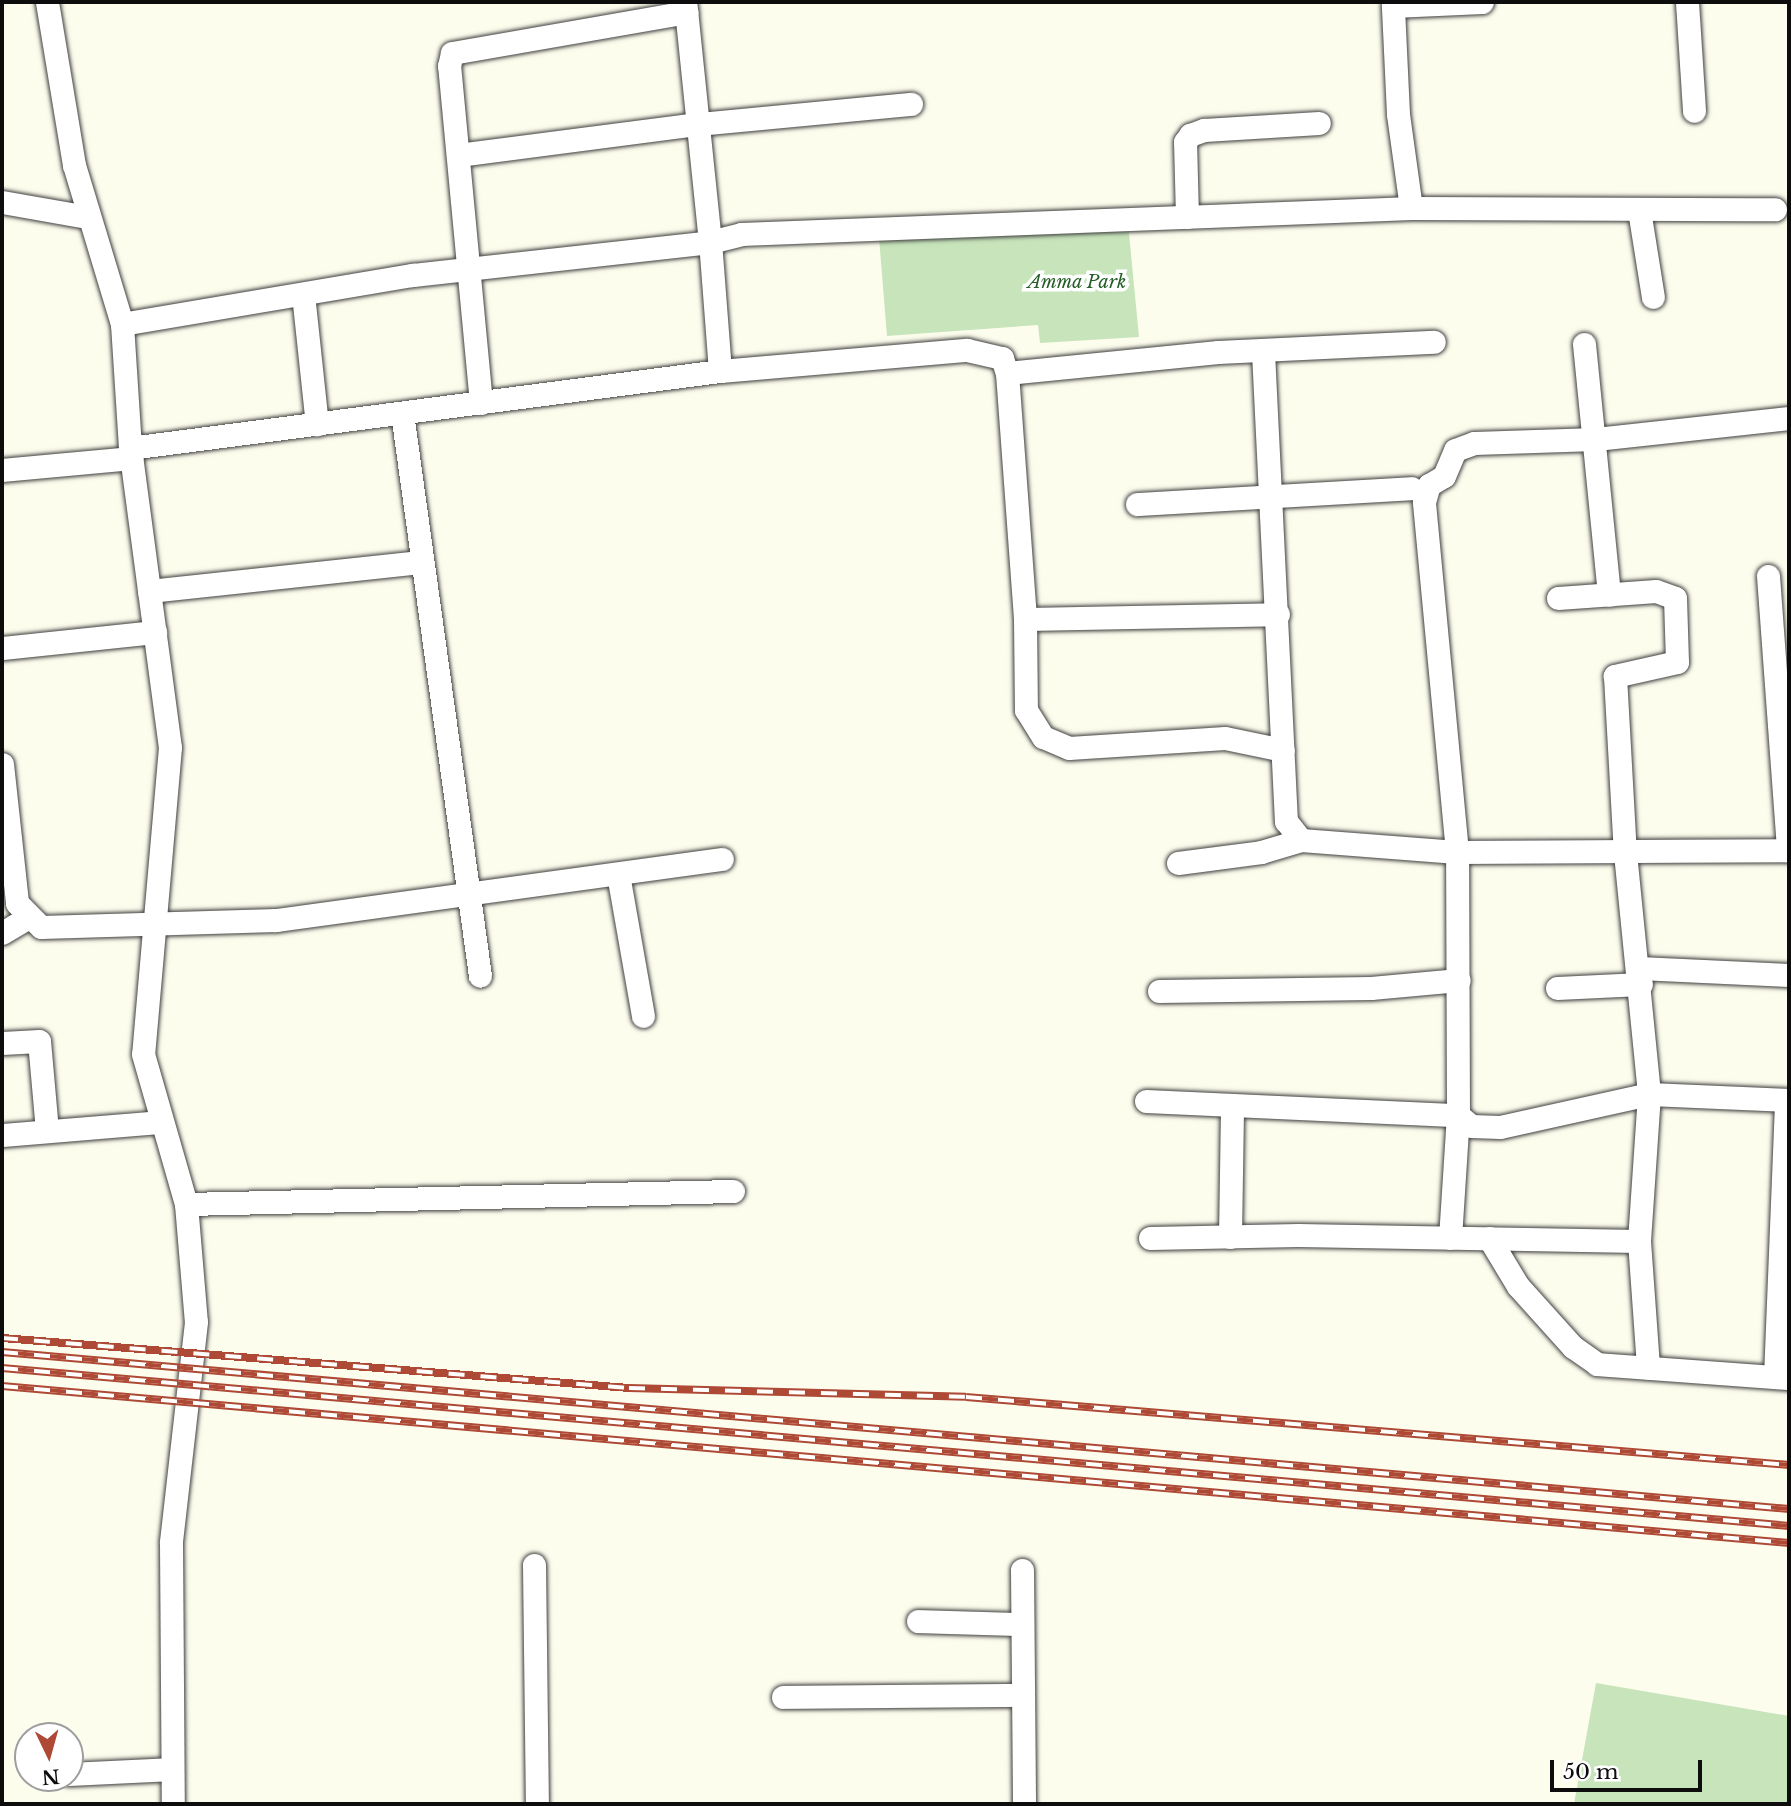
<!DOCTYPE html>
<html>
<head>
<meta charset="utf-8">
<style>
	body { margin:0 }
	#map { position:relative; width:1791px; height:1806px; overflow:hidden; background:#fdfdee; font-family:"Libre Baskerville",serif }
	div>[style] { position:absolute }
	.green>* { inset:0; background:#c7e4bb }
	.roads { filter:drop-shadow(0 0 2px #404040) drop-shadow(0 0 2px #404040) }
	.minor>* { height:23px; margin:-11.5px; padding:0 11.5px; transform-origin:11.5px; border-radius:11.5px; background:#fff }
	.rail>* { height:8px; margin-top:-4px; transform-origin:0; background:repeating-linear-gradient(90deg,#fff 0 16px,#ad4934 0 32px); box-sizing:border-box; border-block:2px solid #ad4934 }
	span { translate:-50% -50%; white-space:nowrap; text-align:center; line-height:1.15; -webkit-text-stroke:7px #fff; paint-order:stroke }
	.park-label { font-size:18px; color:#245d25; font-style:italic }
	.frame { position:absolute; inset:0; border:4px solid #0d0d0d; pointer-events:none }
	.north { position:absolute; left:14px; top:1722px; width:70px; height:70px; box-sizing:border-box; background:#fff; border:2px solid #9e9e9e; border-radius:50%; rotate:175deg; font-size:19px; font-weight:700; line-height:28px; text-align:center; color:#0d0d0d }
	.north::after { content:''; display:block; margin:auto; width:24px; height:32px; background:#ad4934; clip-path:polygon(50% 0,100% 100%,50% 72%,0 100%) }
	.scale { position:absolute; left:1550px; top:1760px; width:152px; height:32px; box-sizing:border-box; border:4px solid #0d0d0d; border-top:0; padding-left:9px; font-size:21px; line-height:24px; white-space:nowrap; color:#0d0d0d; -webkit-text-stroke:5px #fff; paint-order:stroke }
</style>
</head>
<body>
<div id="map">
	<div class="green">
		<div style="clip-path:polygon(1128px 223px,1139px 337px,1040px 343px,1038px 325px,887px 336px,879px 238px)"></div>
		<div style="clip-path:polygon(1596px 1683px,1789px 1716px,1789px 1804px,1574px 1804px)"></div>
	</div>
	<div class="roads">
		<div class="minor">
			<div style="left:47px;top:2px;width:165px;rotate:80.6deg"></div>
			<div style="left:74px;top:165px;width:166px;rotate:73.2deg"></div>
			<div style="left:122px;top:324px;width:124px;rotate:86.3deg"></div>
			<div style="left:130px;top:448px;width:302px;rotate:82.4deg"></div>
			<div style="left:170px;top:747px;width:308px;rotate:95deg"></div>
			<div style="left:143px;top:1054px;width:156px;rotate:74deg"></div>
			<div style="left:186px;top:1204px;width:118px;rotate:85.2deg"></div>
			<div style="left:196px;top:1322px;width:222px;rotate:96.5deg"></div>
			<div style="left:171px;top:1543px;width:261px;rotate:89.6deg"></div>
			<div style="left:1687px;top:2px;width:109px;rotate:86.3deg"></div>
			<div style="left:458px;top:155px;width:242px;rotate:-7.4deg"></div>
			<div style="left:698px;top:124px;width:214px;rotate:-5.4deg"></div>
			<div style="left:2px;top:202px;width:86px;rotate:10deg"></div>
			<div style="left:1411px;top:208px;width:95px;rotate:-97.9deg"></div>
			<div style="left:1398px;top:114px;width:108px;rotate:-92.7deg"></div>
			<div style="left:1393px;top:6px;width:89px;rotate:-2.6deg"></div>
			<div style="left:1639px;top:210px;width:88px;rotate:80.9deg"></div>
			<div style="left:1187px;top:217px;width:75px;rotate:-91.5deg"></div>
			<div style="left:1185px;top:142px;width:9px;rotate:-54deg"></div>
			<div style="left:1190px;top:135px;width:15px;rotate:-20deg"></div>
			<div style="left:1204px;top:130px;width:115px;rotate:-3.5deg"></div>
			<div style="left:303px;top:294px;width:131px;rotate:83.9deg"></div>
			<div style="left:122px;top:324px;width:295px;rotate:-9.6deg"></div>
			<div style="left:413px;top:275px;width:299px;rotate:-6.3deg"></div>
			<div style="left:710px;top:242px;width:241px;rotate:-95.9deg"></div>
			<div style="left:1584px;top:344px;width:252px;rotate:84.3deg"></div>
			<div style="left:1263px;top:352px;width:470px;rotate:87.2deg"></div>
			<div style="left:1286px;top:821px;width:24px;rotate:52deg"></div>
			<div style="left:1301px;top:840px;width:156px;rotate:4.4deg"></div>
			<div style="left:1457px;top:852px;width:332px;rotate:-0.3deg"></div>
			<div style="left:720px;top:371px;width:248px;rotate:-4.9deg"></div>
			<div style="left:967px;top:350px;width:36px;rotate:13deg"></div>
			<div style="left:1002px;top:358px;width:16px;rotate:72deg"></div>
			<div style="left:1007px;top:373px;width:247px;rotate:85.8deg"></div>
			<div style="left:1025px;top:619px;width:91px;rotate:89.4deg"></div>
			<div style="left:1026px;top:710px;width:32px;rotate:58deg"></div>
			<div style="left:1043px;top:737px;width:28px;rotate:23deg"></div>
			<div style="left:1069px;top:748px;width:156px;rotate:-3.7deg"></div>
			<div style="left:1225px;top:738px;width:59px;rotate:11.7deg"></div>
			<div style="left:1007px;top:373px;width:212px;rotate:-5.7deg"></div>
			<div style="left:1218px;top:352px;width:216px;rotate:-2.7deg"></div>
			<div style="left:481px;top:403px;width:339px;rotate:-95.4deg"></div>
			<div style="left:449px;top:66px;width:13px;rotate:-77deg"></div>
			<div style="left:452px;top:53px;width:238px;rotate:-9.9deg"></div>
			<div style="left:402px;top:413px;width:568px;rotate:82.11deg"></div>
			<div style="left:130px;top:448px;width:595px;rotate:-7.44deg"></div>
			<div style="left:720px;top:371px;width:129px;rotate:-94.4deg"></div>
			<div style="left:710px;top:242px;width:32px;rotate:-14deg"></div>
			<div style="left:741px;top:234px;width:671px;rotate:-2.22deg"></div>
			<div style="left:1411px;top:208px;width:364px;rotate:0.2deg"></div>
			<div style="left:2px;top:470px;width:130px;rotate:-5.3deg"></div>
			<div style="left:1137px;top:504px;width:275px;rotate:-3.3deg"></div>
			<div style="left:1768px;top:576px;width:275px;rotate:85.8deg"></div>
			<div style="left:149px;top:591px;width:273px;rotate:-6.1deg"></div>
			<div style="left:1558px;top:598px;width:98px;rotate:-4.1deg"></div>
			<div style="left:1656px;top:591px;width:20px;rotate:20deg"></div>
			<div style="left:1675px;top:598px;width:64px;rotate:88.2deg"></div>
			<div style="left:1677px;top:662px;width:64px;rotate:167.3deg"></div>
			<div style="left:1615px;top:676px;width:177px;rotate:86.8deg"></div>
			<div style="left:1625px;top:853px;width:242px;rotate:84.3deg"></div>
			<div style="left:1649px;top:1094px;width:147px;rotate:93.9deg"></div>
			<div style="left:1639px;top:1241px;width:127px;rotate:85.9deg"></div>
			<div style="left:1025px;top:619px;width:253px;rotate:-1.1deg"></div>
			<div style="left:2px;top:648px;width:154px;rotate:-6deg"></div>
			<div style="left:2px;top:764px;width:140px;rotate:83.8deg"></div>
			<div style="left:17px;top:903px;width:34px;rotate:45deg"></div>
			<div style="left:41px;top:927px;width:235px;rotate:-1.7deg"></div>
			<div style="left:276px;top:920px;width:450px;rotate:-7.8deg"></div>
			<div style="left:1178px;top:863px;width:84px;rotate:-7.5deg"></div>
			<div style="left:1261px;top:852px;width:42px;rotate:-16.7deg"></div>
			<div style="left:618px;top:874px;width:144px;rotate:80deg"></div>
			<div style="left:2px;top:933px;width:29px;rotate:-31deg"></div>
			<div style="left:1639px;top:968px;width:150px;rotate:2.7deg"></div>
			<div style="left:1557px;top:988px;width:84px;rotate:-2.7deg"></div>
			<div style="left:1159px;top:991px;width:212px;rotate:-0.8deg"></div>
			<div style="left:1371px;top:988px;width:88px;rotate:-5.2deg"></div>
			<div style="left:2px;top:1043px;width:37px;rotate:-3deg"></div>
			<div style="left:39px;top:1041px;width:90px;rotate:84.9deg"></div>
			<div style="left:1146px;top:1101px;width:312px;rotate:2.6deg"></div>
			<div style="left:1458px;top:1115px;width:17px;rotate:40deg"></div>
			<div style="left:1471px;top:1126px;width:29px;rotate:2deg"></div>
			<div style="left:1500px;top:1127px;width:153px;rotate:-12.5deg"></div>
			<div style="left:1649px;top:1094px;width:140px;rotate:2.5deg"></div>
			<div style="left:2px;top:1135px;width:158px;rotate:-4.7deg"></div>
			<div style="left:186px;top:1204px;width:547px;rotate:-1.36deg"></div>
			<div style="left:1230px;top:1237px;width:132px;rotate:-89.1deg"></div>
			<div style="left:1150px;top:1238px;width:148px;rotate:-1.2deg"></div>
			<div style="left:1298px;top:1235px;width:341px;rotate:1deg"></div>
			<div style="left:1450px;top:1238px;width:123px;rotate:-86.3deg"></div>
			<div style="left:1458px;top:1115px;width:263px;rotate:-90.2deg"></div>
			<div style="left:1457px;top:852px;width:352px;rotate:-95.4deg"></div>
			<div style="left:1424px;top:502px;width:18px;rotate:-74deg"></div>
			<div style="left:1429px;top:485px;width:17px;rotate:-31deg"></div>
			<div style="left:1444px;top:476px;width:28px;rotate:-67deg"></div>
			<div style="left:1455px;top:450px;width:20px;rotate:-20deg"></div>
			<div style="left:1474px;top:443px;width:122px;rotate:-1.9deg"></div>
			<div style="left:1596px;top:439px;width:194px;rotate:-6.2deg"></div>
			<div style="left:1489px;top:1238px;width:56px;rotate:58.9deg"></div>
			<div style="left:1518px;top:1286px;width:82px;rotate:48deg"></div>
			<div style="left:1573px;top:1347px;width:29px;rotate:35deg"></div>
			<div style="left:1597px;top:1364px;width:193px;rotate:4.2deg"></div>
			<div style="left:1775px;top:1377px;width:277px;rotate:-87.7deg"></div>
			<div style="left:534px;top:1565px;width:239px;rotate:89.3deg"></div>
			<div style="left:1022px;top:1570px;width:234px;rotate:89.5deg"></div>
			<div style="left:918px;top:1621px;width:104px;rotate:1.7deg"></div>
			<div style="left:783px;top:1697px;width:239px;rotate:-0.5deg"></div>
			<div style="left:70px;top:1774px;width:102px;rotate:-2.8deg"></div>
		</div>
	</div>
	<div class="rail">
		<div style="left:2px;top:1338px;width:629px;rotate:4.56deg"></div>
		<div style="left:629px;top:1388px;width:337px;rotate:1.5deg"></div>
		<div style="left:966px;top:1397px;width:826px;rotate:4.72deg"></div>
		<div style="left:2px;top:1352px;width:1794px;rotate:5.02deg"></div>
		<div style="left:2px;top:1368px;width:1794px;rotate:5.05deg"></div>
		<div style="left:2px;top:1386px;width:1794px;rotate:5.02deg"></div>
	</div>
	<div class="park-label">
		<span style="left:1077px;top:282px">Amma Park</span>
	</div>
	<div class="frame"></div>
	<div class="north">N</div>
	<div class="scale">50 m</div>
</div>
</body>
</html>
